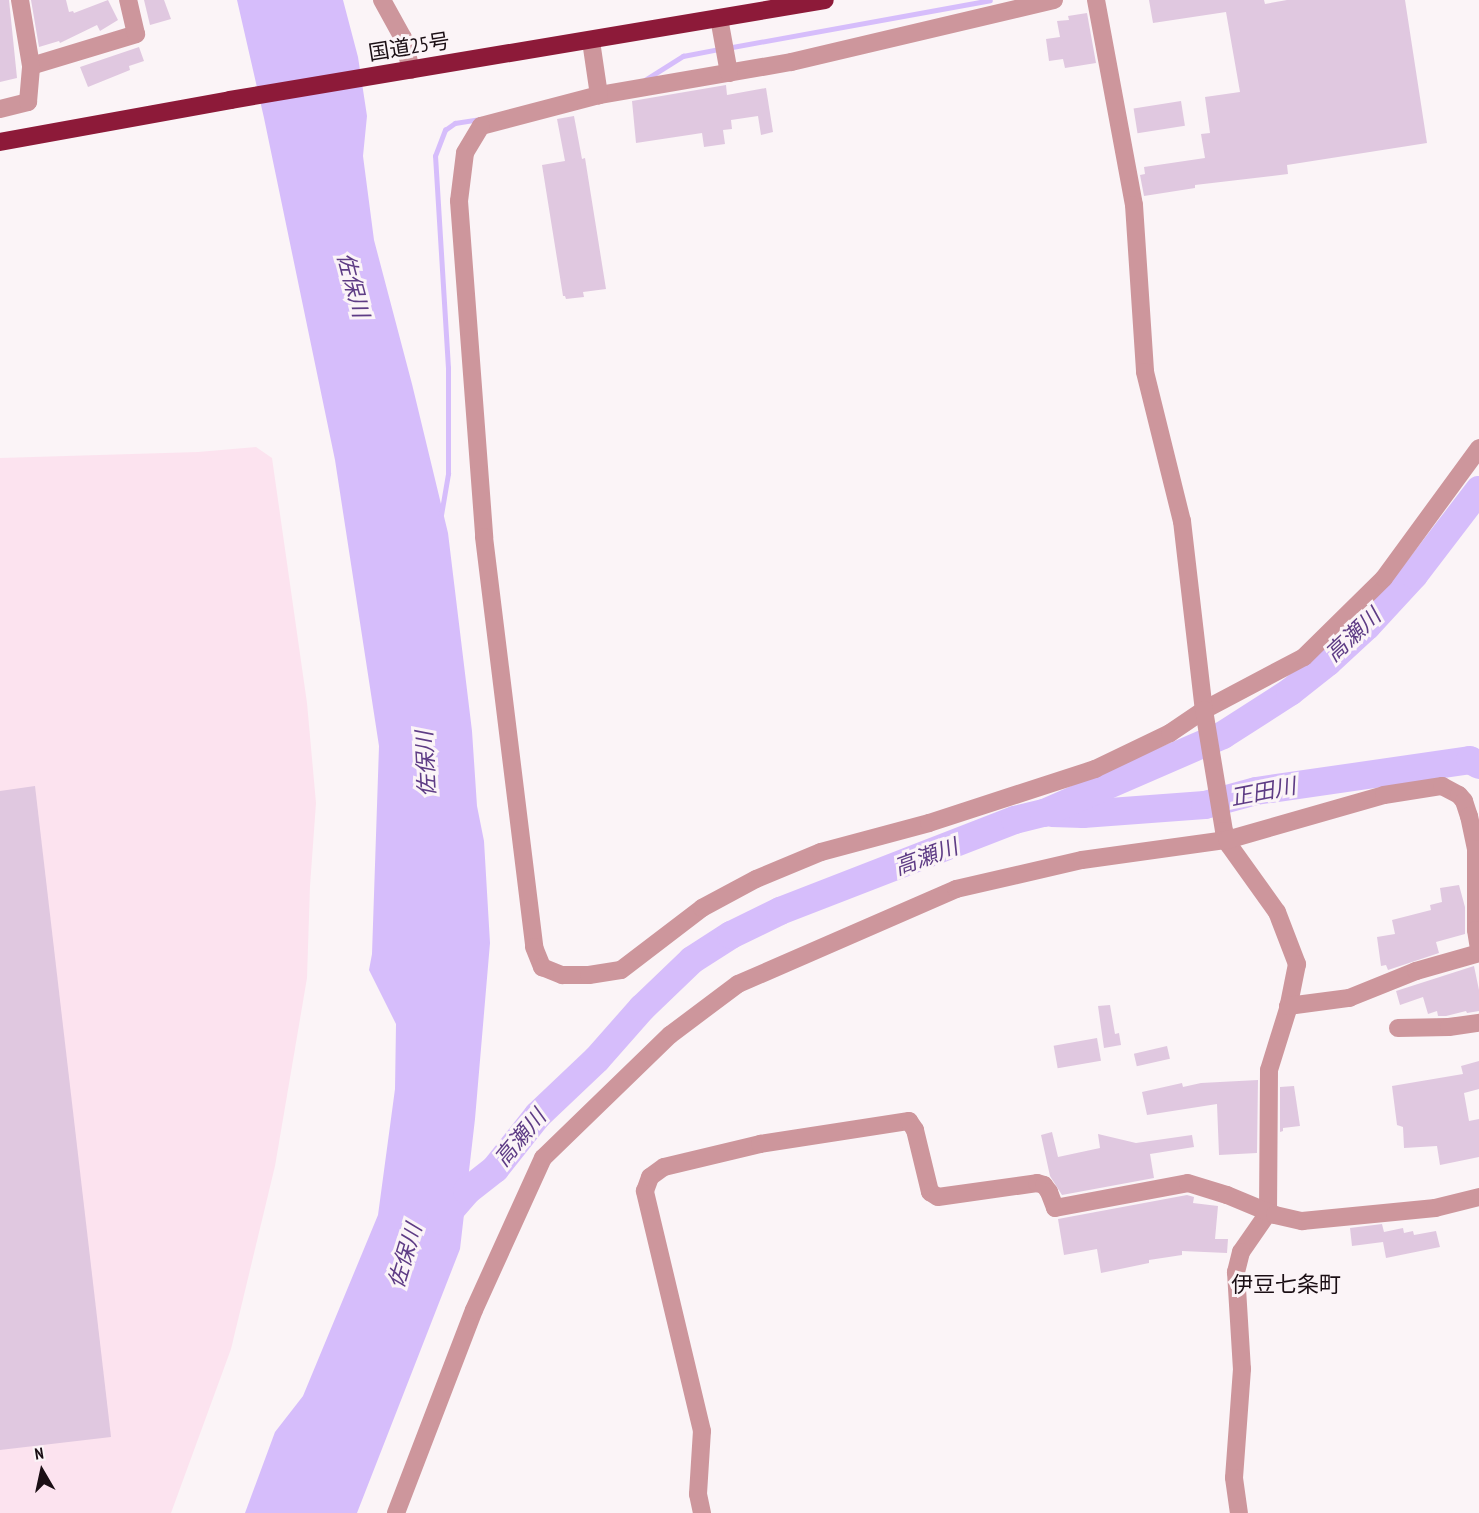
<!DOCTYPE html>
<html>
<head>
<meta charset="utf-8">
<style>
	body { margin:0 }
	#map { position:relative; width:1479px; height:1513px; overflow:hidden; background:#fbf4f7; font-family:"PT Sans Narrow","Noto Sans JP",sans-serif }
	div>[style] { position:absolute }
	.built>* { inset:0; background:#fce3ef }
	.water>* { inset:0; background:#d6bdfb }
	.stream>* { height:4.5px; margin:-2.25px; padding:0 2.25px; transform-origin:2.25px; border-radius:2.25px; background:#d6bdfb }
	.river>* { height:28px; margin:-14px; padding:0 14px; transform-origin:14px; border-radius:14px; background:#d6bdfb }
	.building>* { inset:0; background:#e0c8e0; transform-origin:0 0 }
	.minor>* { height:18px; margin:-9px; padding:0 9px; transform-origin:9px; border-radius:9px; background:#cd969c }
	.highway>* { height:18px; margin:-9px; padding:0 9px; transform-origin:9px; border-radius:9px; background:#8d1a39 }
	span { translate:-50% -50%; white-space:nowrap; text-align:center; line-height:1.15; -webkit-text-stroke:6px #fbf4f7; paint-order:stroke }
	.street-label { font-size:21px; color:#1a0e14 }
	.water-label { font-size:22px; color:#5e3c85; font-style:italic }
	.neighbourhood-label { font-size:22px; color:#1a0e14 }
	.north { position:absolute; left:12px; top:1441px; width:60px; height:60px; -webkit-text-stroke:4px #fbf4f7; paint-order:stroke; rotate:351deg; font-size:16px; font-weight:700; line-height:24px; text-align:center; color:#1a0e14 }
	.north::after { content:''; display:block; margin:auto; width:21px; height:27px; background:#1a0e14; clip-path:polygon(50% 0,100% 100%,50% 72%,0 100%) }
</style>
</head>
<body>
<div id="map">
	<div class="built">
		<div style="clip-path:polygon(256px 447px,272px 458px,307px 703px,316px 803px,310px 886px,307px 978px,275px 1166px,231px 1349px,171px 1513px,0 1513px,0 458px,198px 452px)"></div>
	</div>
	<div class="water">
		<div style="clip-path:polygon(237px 0,343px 0,358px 57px,367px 116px,363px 156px,374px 240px,412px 384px,448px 533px,472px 731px,477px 806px,484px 841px,490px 943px,475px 1119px,460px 1249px,357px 1513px,245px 1513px,275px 1432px,303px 1396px,378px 1215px,395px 1089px,396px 1024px,369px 970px,372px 954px,379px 746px,335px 460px,264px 118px)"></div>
	</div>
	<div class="stream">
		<div style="left:727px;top:48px;width:267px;rotate:-10.3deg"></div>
		<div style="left:645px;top:80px;width:45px;rotate:-32.3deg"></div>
		<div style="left:683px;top:56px;width:37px;rotate:-11deg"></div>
		<div style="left:441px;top:515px;width:42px;rotate:-80.3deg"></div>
		<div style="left:448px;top:474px;width:106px;rotate:-90deg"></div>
		<div style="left:448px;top:368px;width:212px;rotate:-93.5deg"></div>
		<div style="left:435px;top:156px;width:28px;rotate:-69deg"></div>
		<div style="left:445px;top:130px;width:12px;rotate:-35deg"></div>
		<div style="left:455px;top:123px;width:26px;rotate:-9deg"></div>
	</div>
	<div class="river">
		<div style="left:1052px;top:813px;width:31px;rotate:2deg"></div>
		<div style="left:1083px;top:814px;width:122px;rotate:-4.2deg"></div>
		<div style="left:1205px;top:805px;width:53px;rotate:-15.4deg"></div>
		<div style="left:1256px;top:791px;width:216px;rotate:-8.2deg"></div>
		<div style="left:1470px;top:760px;width:10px;rotate:29deg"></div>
		<div style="left:441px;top:1221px;width:40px;rotate:-49deg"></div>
		<div style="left:467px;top:1191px;width:36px;rotate:-38deg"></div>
		<div style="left:495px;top:1169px;width:69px;rotate:-51.5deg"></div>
		<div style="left:538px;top:1115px;width:81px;rotate:-43.5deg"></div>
		<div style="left:597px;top:1059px;width:68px;rotate:-48.6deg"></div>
		<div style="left:642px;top:1008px;width:69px;rotate:-43.8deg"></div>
		<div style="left:692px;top:960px;width:46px;rotate:-32.7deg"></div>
		<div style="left:731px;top:935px;width:55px;rotate:-26.1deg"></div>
		<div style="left:780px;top:911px;width:252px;rotate:-21.2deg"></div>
		<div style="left:1015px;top:820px;width:30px;rotate:-14deg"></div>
		<div style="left:1044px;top:813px;width:195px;rotate:-23.5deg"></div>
		<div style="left:1223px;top:735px;width:80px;rotate:-32.7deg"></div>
		<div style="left:1290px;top:692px;width:48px;rotate:-38.3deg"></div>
		<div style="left:1328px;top:662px;width:53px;rotate:-42.7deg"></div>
		<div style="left:1367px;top:626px;width:69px;rotate:-47.3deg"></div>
		<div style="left:1414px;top:575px;width:107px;rotate:-52.6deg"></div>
	</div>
	<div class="building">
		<div style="clip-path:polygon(0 0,9px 0,17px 78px,0 82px)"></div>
		<div style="clip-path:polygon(31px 0,66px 0,69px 12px,73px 11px,74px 13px,108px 0,118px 20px,100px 31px,97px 25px,60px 43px,59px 41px,39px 47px)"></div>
		<div style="clip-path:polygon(144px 0,164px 0,171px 19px,150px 25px)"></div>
		<div style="clip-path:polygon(1149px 0,1264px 0,1265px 4px,1287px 0,1405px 0,1427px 143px,1287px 165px,1288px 174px,1195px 185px,1195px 188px,1144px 196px,1140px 175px,1145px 174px,1144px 167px,1205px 158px,1201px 134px,1210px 133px,1205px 97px,1240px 92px,1226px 12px,1153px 23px)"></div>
		<div style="clip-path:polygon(1087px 13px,1096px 63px,1065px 68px,1063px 59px,1049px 61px,1046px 39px,1060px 37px,1057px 21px,1069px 20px,1068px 16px)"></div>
		<div style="clip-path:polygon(139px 47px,144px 61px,129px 66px,130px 70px,88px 87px,80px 67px)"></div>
		<div style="clip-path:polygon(726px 85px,727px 95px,766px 88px,773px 132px,761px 135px,758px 116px,731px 120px,732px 129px,723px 130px,725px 144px,704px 147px,702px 133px,636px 143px,632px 101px)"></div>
		<div style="left:1181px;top:101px;width:25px;height:48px;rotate:81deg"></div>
		<div style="clip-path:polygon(574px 116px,582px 159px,585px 158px,606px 289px,583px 292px,584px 297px,566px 299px,565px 296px,563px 296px,542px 165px,565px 161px,557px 119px)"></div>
		<div style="clip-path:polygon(35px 786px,111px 1437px,0 1450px,0 791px)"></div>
		<div style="clip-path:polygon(1459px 885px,1465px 907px,1465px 934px,1436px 942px,1439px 953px,1388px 970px,1386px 965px,1381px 966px,1377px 937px,1395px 934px,1392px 920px,1431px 910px,1430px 905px,1442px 902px,1440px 888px)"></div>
		<div style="clip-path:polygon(1474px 966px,1479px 990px,1479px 1011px,1467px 1013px,1466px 1011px,1446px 1016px,1438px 1016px,1437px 1011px,1428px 1014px,1423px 997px,1400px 1005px,1396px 991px)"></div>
		<div style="clip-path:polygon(1110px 1005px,1115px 1034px,1119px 1033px,1121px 1045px,1104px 1048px,1098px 1006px)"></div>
		<div style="left:1097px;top:1038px;width:23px;height:44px;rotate:80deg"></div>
		<div style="left:1167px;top:1046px;width:13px;height:34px;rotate:77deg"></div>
		<div style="clip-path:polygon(1479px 1061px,1479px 1089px,1464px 1093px,1469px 1121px,1479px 1119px,1479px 1157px,1440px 1165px,1437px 1146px,1404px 1148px,1403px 1127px,1397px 1125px,1392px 1086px,1463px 1074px,1461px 1066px)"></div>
		<div style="clip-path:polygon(1258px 1080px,1257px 1153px,1219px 1155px,1217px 1104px,1147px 1115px,1142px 1092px,1182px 1083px,1183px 1087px,1201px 1083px)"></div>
		<div style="clip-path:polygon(1294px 1086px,1300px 1126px,1283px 1128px,1283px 1131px,1280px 1132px,1280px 1087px)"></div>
		<div style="clip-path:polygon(1052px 1132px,1058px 1157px,1100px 1148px,1098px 1134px,1136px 1143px,1192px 1135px,1194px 1147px,1150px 1154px,1154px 1178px,1062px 1195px,1050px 1176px,1041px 1135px)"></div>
		<div style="clip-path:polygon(1187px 1195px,1194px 1197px,1193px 1203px,1218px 1206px,1215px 1239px,1228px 1239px,1227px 1253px,1182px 1251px,1182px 1255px,1149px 1260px,1149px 1263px,1101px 1273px,1097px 1249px,1064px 1255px,1058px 1219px)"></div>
		<div style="clip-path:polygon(1382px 1224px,1384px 1232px,1403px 1228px,1404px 1233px,1413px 1231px,1414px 1235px,1436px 1231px,1440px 1247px,1386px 1258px,1383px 1242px,1352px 1246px,1350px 1228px)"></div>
	</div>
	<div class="minor">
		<div style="left:20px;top:0;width:67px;rotate:80.5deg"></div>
		<div style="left:31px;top:66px;width:110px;rotate:-16.9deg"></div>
		<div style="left:136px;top:34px;width:35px;rotate:-103deg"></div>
		<div style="left:382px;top:0;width:43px;rotate:61.1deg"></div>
		<div style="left:403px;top:38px;width:33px;rotate:76deg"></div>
		<div style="left:1054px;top:0;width:270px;rotate:166.7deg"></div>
		<div style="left:791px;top:62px;width:195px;rotate:170.2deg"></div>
		<div style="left:599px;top:95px;width:122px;rotate:165.3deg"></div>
		<div style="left:481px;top:126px;width:31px;rotate:121deg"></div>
		<div style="left:465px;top:153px;width:48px;rotate:97.1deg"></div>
		<div style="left:459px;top:201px;width:337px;rotate:85.7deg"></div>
		<div style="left:484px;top:537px;width:413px;rotate:83deg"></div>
		<div style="left:534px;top:947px;width:22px;rotate:68deg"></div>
		<div style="left:542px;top:967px;width:22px;rotate:22deg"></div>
		<div style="left:562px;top:975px;width:27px"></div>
		<div style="left:589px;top:975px;width:32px;rotate:-9deg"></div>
		<div style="left:621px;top:970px;width:102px;rotate:-37.4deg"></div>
		<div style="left:702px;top:908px;width:61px;rotate:-28.2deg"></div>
		<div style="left:756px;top:879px;width:70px;rotate:-22.6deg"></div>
		<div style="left:821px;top:852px;width:112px;rotate:-15deg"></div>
		<div style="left:929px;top:823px;width:175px;rotate:-18deg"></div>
		<div style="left:1095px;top:769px;width:83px;rotate:-25.6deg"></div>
		<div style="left:1170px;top:733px;width:41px;rotate:-34.1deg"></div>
		<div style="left:1204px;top:710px;width:113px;rotate:-27.9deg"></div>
		<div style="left:1304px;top:657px;width:112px;rotate:-44.6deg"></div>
		<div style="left:1384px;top:578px;width:161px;rotate:-53.8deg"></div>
		<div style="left:1096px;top:0;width:208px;rotate:79.5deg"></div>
		<div style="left:1134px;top:205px;width:167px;rotate:86.2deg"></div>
		<div style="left:1145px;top:372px;width:154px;rotate:76.1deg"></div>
		<div style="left:1182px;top:521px;width:190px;rotate:83.4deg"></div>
		<div style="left:1204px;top:710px;width:123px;rotate:80.6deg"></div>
		<div style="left:1224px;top:831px;width:15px;rotate:70deg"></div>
		<div style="left:1229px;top:845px;width:82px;rotate:54.4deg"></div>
		<div style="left:1277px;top:912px;width:56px;rotate:69deg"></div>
		<div style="left:1297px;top:964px;width:46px;rotate:101.3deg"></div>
		<div style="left:1288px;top:1009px;width:64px;rotate:107.3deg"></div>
		<div style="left:1269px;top:1070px;width:143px;rotate:90.4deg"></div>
		<div style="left:1268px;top:1213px;width:47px;rotate:124.7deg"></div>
		<div style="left:1241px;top:1252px;width:21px;rotate:104deg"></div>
		<div style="left:1236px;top:1272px;width:97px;rotate:86.5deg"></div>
		<div style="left:1242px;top:1369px;width:109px;rotate:94.2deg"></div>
		<div style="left:1234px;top:1478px;width:35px;rotate:82deg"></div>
		<div style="left:719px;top:18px;width:56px;rotate:79.7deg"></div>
		<div style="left:591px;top:41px;width:55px;rotate:81.6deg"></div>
		<div style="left:0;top:109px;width:29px;rotate:-14deg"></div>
		<div style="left:28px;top:102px;width:36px;rotate:-85deg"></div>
		<div style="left:1288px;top:1006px;width:62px;rotate:-7.5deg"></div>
		<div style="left:1349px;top:998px;width:72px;rotate:-21.9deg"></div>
		<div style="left:1416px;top:971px;width:66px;rotate:-15.9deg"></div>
		<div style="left:1398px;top:1028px;width:51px;rotate:-1.1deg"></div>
		<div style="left:1449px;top:1027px;width:30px;rotate:-8deg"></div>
		<div style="left:396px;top:1513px;width:217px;rotate:-69deg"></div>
		<div style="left:474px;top:1310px;width:167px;rotate:-65.6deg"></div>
		<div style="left:543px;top:1158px;width:177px;rotate:-44.1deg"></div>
		<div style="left:670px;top:1035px;width:85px;rotate:-36.9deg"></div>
		<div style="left:738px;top:984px;width:238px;rotate:-23.5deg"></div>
		<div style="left:956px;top:889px;width:129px;rotate:-13deg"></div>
		<div style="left:1082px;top:860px;width:146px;rotate:-7.9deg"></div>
		<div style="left:1227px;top:840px;width:163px;rotate:-16deg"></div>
		<div style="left:1384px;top:795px;width:59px;rotate:-8.8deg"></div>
		<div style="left:1442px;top:786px;width:19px;rotate:28deg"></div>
		<div style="left:1459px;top:795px;width:8px;rotate:50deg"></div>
		<div style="left:1464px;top:801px;width:16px;rotate:72deg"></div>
		<div style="left:1469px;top:816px;width:34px;rotate:78deg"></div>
		<div style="left:1476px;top:849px;width:81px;rotate:90deg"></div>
		<div style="left:1476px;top:930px;width:20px;rotate:81deg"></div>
		<div style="left:702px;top:1513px;width:19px;rotate:-102deg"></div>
		<div style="left:698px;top:1494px;width:63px;rotate:-86.4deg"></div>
		<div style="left:702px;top:1431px;width:247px;rotate:-103.4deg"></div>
		<div style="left:645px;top:1191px;width:15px;rotate:-70deg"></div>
		<div style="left:650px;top:1177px;width:17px;rotate:-36deg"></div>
		<div style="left:664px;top:1167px;width:99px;rotate:-13.5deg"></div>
		<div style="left:760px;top:1144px;width:151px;rotate:-8.8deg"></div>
		<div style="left:909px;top:1121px;width:11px;rotate:56deg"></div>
		<div style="left:915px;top:1130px;width:64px;rotate:76.4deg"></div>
		<div style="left:930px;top:1192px;width:9px;rotate:32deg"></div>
		<div style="left:938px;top:1197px;width:100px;rotate:-8deg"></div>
		<div style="left:1037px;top:1183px;width:7px;rotate:16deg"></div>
		<div style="left:1044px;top:1185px;width:9px;rotate:54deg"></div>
		<div style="left:1049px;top:1192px;width:17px;rotate:69deg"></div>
		<div style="left:1055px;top:1208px;width:135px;rotate:-10.6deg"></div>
		<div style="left:1188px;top:1183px;width:41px;rotate:17.1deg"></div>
		<div style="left:1227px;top:1195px;width:52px;rotate:22.6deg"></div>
		<div style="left:1275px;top:1215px;width:28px;rotate:13deg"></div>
		<div style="left:1302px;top:1221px;width:134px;rotate:-5.6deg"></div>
		<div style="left:1435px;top:1208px;width:45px;rotate:-14deg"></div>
	</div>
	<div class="highway">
		<div style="left:0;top:142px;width:234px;rotate:-10.3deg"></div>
		<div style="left:230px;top:100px;width:603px;rotate:-9.54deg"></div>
	</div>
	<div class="street-label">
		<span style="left:409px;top:47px;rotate:-9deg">国道25号</span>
	</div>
	<div class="water-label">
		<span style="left:353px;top:285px;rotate:75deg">佐保川</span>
		<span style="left:1353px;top:635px;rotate:-43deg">高瀬川</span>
		<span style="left:426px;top:764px;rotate:-93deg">佐保川</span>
		<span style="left:1263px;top:792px;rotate:-11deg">正田川</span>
		<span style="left:926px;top:857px;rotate:-20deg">高瀬川</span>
		<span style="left:520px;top:1138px;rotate:-50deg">高瀬川</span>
		<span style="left:405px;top:1256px;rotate:-73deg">佐保川</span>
	</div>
	<div class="neighbourhood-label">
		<span style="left:1286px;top:1285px">伊豆七条町</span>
	</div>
	<div class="north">N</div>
</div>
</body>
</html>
